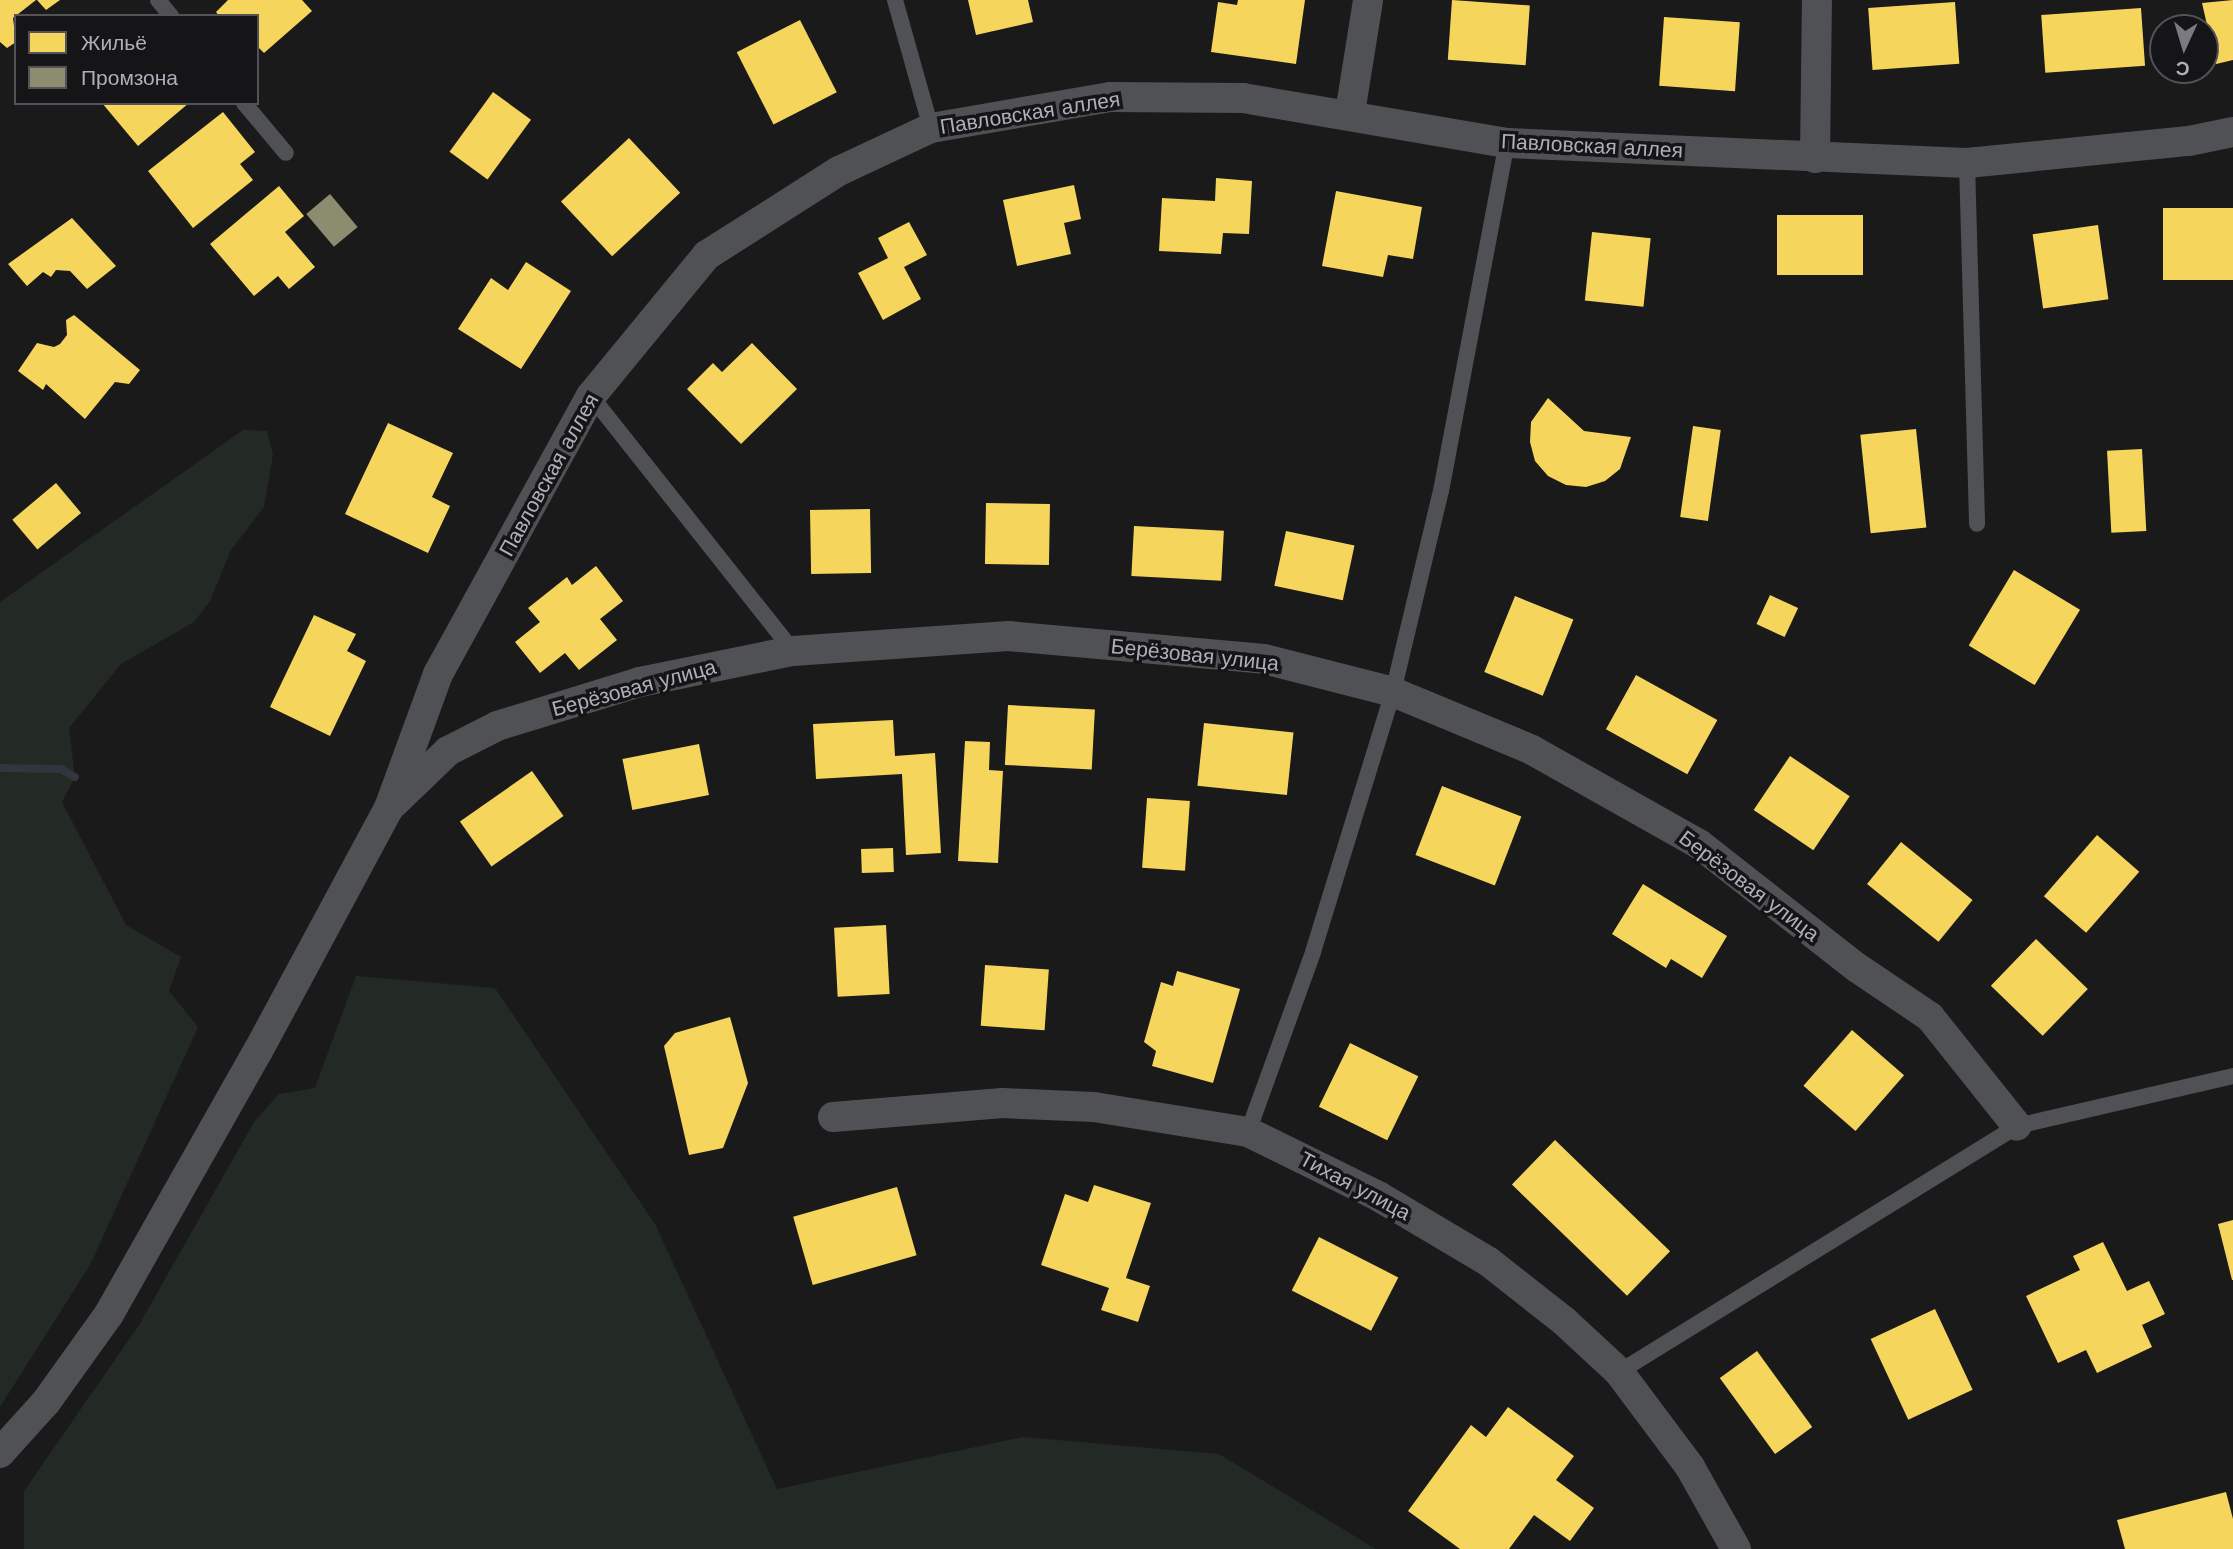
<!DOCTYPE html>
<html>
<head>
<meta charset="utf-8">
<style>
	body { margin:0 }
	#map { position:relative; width:2233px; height:1549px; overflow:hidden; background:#1a1a1a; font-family:"Work Sans",sans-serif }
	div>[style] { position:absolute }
	.green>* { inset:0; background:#232924 }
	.homes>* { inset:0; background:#f6d55c; transform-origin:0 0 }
	.industry>* { inset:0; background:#8c8c6e; transform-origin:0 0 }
	.stream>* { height:8px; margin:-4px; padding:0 4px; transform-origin:4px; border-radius:4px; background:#31353d }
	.service>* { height:16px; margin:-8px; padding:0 8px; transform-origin:8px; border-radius:8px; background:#505154 }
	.minor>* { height:30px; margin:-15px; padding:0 15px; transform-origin:15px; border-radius:15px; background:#505154 }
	span { translate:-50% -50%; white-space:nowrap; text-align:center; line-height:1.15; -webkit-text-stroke:7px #151416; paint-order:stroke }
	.street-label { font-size:21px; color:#adafba }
	.legend { position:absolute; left:14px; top:14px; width:245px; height:91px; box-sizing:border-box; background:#151416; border:2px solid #525258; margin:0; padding:9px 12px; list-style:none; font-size:21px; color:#adafba }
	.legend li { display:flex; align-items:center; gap:14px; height:35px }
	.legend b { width:35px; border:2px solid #525258 }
	.north { position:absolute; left:2149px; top:14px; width:70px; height:70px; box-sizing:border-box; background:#151416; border:2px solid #525258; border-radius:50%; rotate:184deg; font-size:19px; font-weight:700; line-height:28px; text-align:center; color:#adafba }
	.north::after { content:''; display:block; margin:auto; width:24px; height:32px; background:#7a7b82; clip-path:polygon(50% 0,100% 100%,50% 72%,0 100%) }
</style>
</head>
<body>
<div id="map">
	<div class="green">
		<div style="clip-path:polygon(243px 430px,267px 431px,273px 455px,264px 507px,231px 550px,210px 601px,194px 622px,121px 664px,69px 728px,75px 777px,62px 802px,126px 925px,181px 957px,169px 991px,198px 1027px,90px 1265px,0 1407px,0 602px)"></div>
		<div style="clip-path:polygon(356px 976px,495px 988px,655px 1224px,777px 1489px,1023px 1437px,1219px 1454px,1376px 1549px,24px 1549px,24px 1491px,139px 1325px,254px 1122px,279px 1094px,315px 1088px)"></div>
	</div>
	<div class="homes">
		<div style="clip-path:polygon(0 0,36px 0,13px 18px,16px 42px,7px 48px,0 42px)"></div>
		<div style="clip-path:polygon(37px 0,60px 0,46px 10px)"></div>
		<div style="clip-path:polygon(228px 0,302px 0,312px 11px,264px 53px,257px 46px,257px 16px,219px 16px,216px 12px)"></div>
		<div style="clip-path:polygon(968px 0,1028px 0,1033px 22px,976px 35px)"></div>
		<div style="clip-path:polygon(1238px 0,1305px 0,1296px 64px,1211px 52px,1218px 2px,1237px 5px)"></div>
		<div style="left:1452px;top:0;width:78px;height:60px;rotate:4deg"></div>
		<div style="clip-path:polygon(2233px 0,2233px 60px,2216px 64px,2202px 3px)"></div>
		<div style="left:1955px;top:2px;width:62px;height:87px;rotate:86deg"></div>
		<div style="left:2141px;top:8px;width:58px;height:100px;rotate:86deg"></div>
		<div style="left:1664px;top:17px;width:76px;height:69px;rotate:4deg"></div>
		<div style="left:800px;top:20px;width:81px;height:71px;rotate:63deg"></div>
		<div style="left:493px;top:92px;width:47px;height:74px;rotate:36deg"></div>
		<div style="clip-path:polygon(102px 103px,189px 103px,138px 146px)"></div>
		<div style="clip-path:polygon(223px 112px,255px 152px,240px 164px,253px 180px,193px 228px,148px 171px)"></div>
		<div style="left:629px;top:138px;width:75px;height:93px;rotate:47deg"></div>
		<div style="clip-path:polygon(1216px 178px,1252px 181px,1249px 234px,1223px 233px,1221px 254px,1159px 251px,1162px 198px,1215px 201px)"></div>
		<div style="clip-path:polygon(1074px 185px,1081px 219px,1064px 223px,1071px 254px,1017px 266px,1003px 200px)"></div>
		<div style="clip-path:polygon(279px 186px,304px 216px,285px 232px,315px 267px,289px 289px,278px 276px,254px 296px,210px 244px)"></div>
		<div style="clip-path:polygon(1336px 191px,1422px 207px,1413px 259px,1388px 255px,1383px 277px,1322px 266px)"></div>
		<div style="left:2233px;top:208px;width:72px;height:70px;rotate:90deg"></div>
		<div style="left:1777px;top:215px;width:86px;height:60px"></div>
		<div style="clip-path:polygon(72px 218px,116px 266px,87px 289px,70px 271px,56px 270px,51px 277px,43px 272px,27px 286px,8px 264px)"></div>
		<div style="clip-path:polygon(909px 222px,927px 255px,904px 267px,921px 299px,883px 320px,858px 273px,888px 258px,878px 238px)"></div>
		<div style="left:2098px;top:225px;width:75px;height:66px;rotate:82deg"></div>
		<div style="left:1592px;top:232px;width:59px;height:69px;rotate:6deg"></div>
		<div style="clip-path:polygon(526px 262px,571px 291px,521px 369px,458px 329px,491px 278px,508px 290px)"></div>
		<div style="clip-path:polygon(74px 315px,140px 370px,129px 384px,115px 382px,85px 419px,46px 384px,43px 390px,18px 371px,37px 343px,54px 347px,60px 344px,67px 335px,66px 320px)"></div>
		<div style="clip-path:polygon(752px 343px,797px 389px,741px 444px,687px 389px,713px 363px,722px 372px)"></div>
		<div style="clip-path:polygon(1548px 398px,1584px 431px,1631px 437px,1620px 469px,1605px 481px,1586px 487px,1566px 485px,1548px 476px,1535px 461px,1530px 442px,1531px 422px)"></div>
		<div style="clip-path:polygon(388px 423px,453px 453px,432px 497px,450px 506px,428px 553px,345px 514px)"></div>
		<div style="left:1693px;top:426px;width:28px;height:92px;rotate:8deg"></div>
		<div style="left:1916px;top:429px;width:99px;height:56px;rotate:84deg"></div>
		<div style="left:2142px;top:449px;width:82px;height:35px;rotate:87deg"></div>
		<div style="left:56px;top:483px;width:39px;height:57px;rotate:50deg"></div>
		<div style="left:986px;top:503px;width:64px;height:61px;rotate:1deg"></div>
		<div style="left:870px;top:509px;width:64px;height:60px;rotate:89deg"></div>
		<div style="left:1134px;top:526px;width:90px;height:50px;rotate:3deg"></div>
		<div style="left:1286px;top:531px;width:70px;height:56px;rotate:12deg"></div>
		<div style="clip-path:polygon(596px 566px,623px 601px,600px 619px,617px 640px,579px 670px,565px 653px,540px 673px,515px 642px,540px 622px,528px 608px,567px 577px,572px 585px)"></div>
		<div style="left:2014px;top:570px;width:77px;height:88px;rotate:31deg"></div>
		<div style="left:1770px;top:595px;width:31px;height:32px;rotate:25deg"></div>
		<div style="left:1515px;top:596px;width:63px;height:82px;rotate:22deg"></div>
		<div style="clip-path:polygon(314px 615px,356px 634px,347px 651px,366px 661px,330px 736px,270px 707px)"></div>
		<div style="left:1636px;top:675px;width:93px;height:62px;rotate:29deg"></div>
		<div style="left:1008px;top:705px;width:87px;height:60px;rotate:3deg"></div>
		<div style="clip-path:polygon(893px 720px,895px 756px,935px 753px,941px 853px,906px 855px,902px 774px,816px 779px,813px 724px)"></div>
		<div style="left:1204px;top:723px;width:90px;height:63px;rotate:6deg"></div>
		<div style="clip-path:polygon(965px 741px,990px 742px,989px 770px,1003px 771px,998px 863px,958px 861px)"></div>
		<div style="left:699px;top:744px;width:52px;height:78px;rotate:79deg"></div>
		<div style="left:1790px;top:756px;width:72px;height:65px;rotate:34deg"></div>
		<div style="left:532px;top:771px;width:55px;height:88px;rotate:55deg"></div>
		<div style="left:1442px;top:786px;width:85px;height:74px;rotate:21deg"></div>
		<div style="left:1147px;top:798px;width:43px;height:70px;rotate:4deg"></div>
		<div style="left:2097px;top:835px;width:56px;height:81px;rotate:41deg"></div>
		<div style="left:1901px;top:842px;width:92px;height:54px;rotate:39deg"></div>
		<div style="left:893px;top:848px;width:24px;height:32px;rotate:88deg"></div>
		<div style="clip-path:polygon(1643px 884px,1727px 936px,1702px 978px,1671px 959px,1666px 968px,1612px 934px)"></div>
		<div style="left:886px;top:925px;width:69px;height:52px;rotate:87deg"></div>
		<div style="left:2036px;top:939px;width:72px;height:65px;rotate:44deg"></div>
		<div style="left:985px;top:965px;width:64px;height:61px;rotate:4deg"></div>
		<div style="clip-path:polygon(1177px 971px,1240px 989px,1213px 1083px,1152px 1066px,1156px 1051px,1144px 1042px,1161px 982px,1173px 986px)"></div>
		<div style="clip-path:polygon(730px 1017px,748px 1083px,723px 1148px,689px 1155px,664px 1046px,675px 1033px)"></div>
		<div style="left:1852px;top:1030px;width:69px;height:74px;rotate:41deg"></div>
		<div style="left:1350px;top:1043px;width:76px;height:71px;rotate:26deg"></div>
		<div style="left:1555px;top:1140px;width:160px;height:62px;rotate:44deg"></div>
		<div style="clip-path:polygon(1094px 1185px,1151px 1203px,1126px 1278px,1150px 1286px,1138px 1322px,1101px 1310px,1109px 1288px,1041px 1265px,1065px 1194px,1088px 1202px)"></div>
		<div style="left:897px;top:1187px;width:71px;height:108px;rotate:74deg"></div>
		<div style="clip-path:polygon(2233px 1220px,2233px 1280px,2232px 1280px,2218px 1224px)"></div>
		<div style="left:1319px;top:1237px;width:89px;height:60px;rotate:27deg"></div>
		<div style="clip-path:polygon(2103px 1242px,2127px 1291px,2149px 1281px,2165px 1314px,2142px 1325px,2152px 1347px,2097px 1373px,2086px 1350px,2058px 1363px,2026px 1296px,2080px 1270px,2073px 1256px)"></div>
		<div style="left:1935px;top:1309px;width:89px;height:71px;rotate:65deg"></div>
		<div style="left:1757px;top:1351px;width:94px;height:46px;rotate:54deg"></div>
		<div style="clip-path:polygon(1508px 1407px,1574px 1456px,1556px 1480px,1594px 1508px,1570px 1541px,1534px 1515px,1509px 1549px,1460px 1549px,1408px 1511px,1471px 1425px,1486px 1437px)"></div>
		<div style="clip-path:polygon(2226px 1492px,2233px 1519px,2233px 1549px,2125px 1549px,2117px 1520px)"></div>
	</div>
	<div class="industry">
		<div style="left:330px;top:194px;width:43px;height:31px;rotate:50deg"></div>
	</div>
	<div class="stream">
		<div style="left:0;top:768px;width:61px;rotate:0.9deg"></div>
		<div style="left:61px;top:769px;width:16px;rotate:30deg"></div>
	</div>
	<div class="service">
		<div style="left:158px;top:0;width:21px;rotate:51deg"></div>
		<div style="left:895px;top:0;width:133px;rotate:74.3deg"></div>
		<div style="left:244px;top:103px;width:65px;rotate:50deg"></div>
		<div style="left:1967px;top:163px;width:361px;rotate:88.4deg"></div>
		<div style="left:591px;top:396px;width:325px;rotate:51.6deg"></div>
		<div style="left:1248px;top:1132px;width:191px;rotate:-70.1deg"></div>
		<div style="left:1313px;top:952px;width:272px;rotate:-72.9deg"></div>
		<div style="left:1393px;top:692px;width:207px;rotate:-76.6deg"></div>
		<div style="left:1441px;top:491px;width:354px;rotate:-79.3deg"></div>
		<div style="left:1619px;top:1372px;width:468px;rotate:-31.7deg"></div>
		<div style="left:2017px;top:1126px;width:222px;rotate:-13deg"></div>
	</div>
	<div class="minor">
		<div style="left:1350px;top:113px;width:114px;rotate:-80.9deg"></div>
		<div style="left:1815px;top:158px;width:158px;rotate:-89.3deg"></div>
		<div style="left:394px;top:803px;width:75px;rotate:-43.9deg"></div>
		<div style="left:448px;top:751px;width:55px;rotate:-27deg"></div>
		<div style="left:497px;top:726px;width:150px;rotate:-17.1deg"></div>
		<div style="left:640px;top:682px;width:156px;rotate:-11.5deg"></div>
		<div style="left:793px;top:651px;width:216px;rotate:-4deg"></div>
		<div style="left:1008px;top:636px;width:257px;rotate:5.1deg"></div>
		<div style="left:1264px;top:659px;width:133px;rotate:14.3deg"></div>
		<div style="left:1393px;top:692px;width:151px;rotate:22.6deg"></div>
		<div style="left:1532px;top:750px;width:192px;rotate:29.4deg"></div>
		<div style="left:1699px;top:844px;width:199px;rotate:38.1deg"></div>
		<div style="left:1856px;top:967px;width:89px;rotate:34deg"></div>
		<div style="left:1930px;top:1017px;width:139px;rotate:51.4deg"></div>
		<div style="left:833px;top:1117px;width:170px;rotate:-4.7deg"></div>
		<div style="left:1002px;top:1103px;width:92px;rotate:2.5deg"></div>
		<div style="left:1094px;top:1107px;width:156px;rotate:9.2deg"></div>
		<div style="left:1248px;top:1132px;width:145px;rotate:26.2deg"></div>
		<div style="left:1378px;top:1196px;width:129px;rotate:30.7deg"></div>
		<div style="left:1489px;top:1262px;width:95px;rotate:38.2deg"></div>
		<div style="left:1564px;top:1321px;width:75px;rotate:42.8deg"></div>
		<div style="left:1619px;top:1372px;width:119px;rotate:53.2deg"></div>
		<div style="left:1690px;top:1467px;width:94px;rotate:60.7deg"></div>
		<div style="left:0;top:1453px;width:69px;rotate:-48deg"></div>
		<div style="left:46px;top:1402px;width:108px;rotate:-54.4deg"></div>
		<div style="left:109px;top:1314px;width:302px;rotate:-60.5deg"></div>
		<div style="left:258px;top:1051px;width:276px;rotate:-61.7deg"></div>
		<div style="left:389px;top:808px;width:143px;rotate:-69.9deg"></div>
		<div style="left:438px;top:674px;width:317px;rotate:-61.2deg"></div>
		<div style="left:591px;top:396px;width:183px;rotate:-50.6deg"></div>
		<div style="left:707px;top:255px;width:156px;rotate:-32.5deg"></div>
		<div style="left:839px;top:171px;width:102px;rotate:-25.1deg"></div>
		<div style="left:931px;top:128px;width:182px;rotate:-9.8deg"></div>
		<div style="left:1110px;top:97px;width:133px;rotate:0.4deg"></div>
		<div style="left:1243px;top:98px;width:268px;rotate:9.7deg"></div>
		<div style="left:1507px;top:143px;width:460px;rotate:2.5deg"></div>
		<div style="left:1967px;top:163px;width:223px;rotate:-5.7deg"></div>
		<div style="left:2189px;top:141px;width:45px;rotate:-11.6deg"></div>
	</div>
	<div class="street-label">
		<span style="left:1030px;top:113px;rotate:-9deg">Павловская аллея</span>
		<span style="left:1592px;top:146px;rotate:3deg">Павловская аллея</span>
		<span style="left:549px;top:475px;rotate:-61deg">Павловская аллея</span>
		<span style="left:1195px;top:655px;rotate:6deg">Берёзовая улица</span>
		<span style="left:634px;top:688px;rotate:-15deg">Берёзовая улица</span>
		<span style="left:1749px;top:886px;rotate:37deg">Берёзовая улица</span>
		<span style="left:1355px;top:1186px;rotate:28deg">Тихая улица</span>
	</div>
	<ul class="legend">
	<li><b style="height:19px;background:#f6d55c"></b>Жильё</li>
	<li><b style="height:19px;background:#8c8c6e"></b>Промзона</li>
	</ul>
	<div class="north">С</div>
</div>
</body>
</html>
